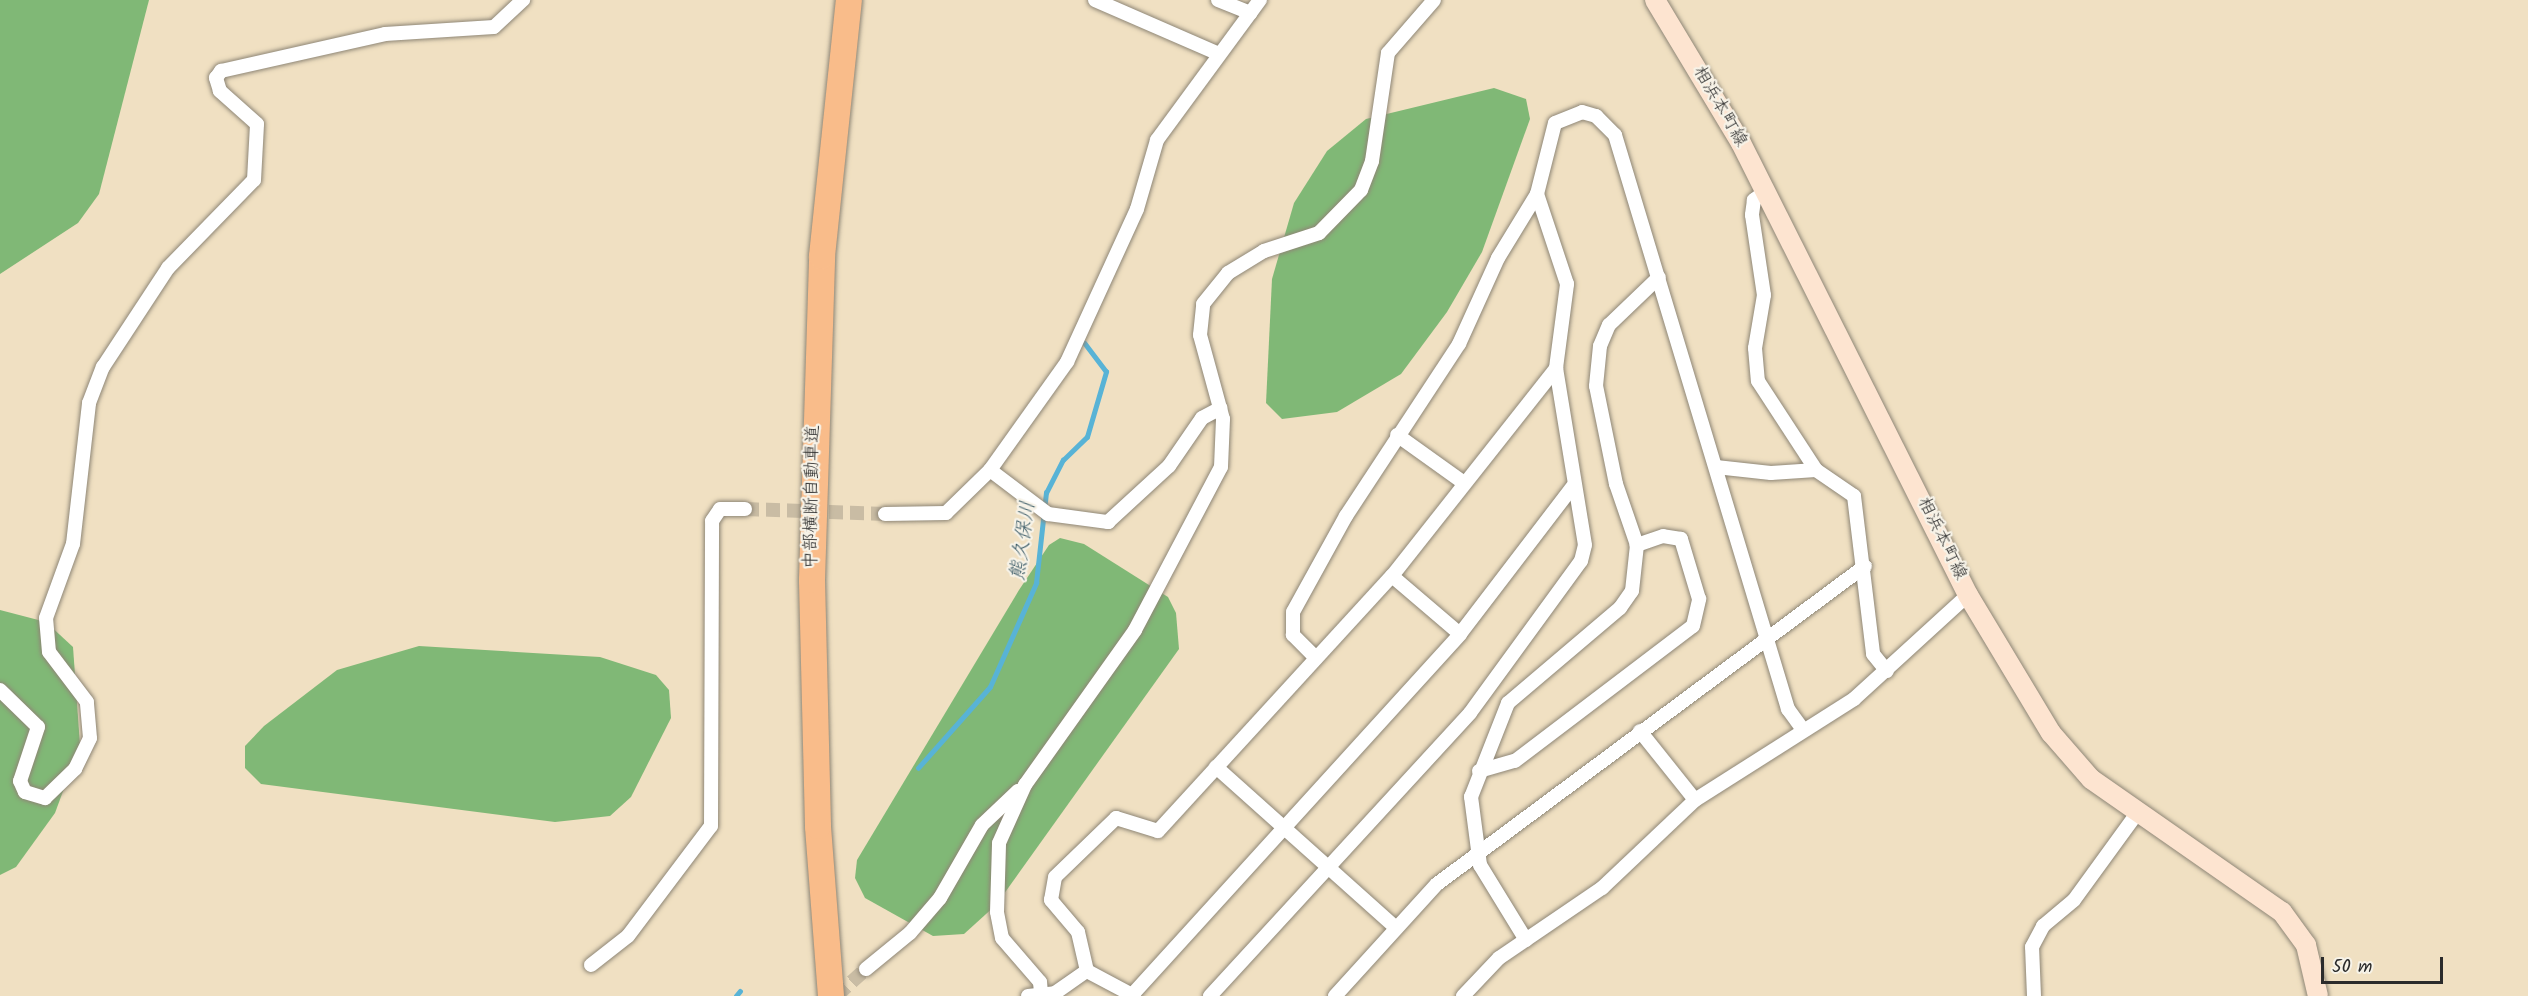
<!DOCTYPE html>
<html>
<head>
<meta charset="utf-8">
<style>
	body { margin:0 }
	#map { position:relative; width:2528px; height:996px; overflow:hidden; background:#f0e0c2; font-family:Kalam,"Klee One",sans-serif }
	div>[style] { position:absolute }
	.forest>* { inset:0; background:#80b876 }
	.stream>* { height:4.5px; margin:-2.25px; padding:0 2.25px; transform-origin:2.25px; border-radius:2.25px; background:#58b3d6 }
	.street-tunnel>* { height:14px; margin-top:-7px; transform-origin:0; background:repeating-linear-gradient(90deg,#c9bca4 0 14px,transparent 0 21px) }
	.roads { filter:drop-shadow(0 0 2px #8e8676) drop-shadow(0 0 2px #8e8676) }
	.street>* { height:14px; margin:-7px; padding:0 7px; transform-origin:7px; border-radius:7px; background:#fff }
	.secondary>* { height:20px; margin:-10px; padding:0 10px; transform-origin:10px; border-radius:10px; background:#fde4d0 }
	.highway>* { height:26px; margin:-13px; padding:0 13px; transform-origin:13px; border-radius:13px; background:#f9bc8a }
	span { translate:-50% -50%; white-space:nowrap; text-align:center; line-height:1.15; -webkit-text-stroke:4.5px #f7f3e8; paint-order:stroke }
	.street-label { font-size:18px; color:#2b2b2b }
	.water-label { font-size:20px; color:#3b5b67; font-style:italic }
	.scale { position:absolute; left:2321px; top:957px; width:122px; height:27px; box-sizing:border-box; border:3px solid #2b2b2b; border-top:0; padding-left:8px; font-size:18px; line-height:21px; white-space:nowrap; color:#2b2b2b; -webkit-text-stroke:4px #f7f3e8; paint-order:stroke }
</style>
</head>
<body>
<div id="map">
	<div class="forest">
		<div style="clip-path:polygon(0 0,149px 0,99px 194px,78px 223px,0 274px)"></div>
		<div style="clip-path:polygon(1494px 88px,1526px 99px,1530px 119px,1482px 252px,1447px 312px,1401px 374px,1337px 412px,1282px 419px,1266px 403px,1272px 279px,1294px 203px,1327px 151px,1366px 119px)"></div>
		<div style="clip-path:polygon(1060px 538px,1084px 544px,1168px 597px,1176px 613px,1179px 649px,996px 905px,964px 934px,933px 936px,865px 898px,855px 878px,857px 860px,1019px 590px,1049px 545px)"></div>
		<div style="clip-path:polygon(0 610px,46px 622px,73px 647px,80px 745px,55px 813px,16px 867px,0 875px)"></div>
		<div style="clip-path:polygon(419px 646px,600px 657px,656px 675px,669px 690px,671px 718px,631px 797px,610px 816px,555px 822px,261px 784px,245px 768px,245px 746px,264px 726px,337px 670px)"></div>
	</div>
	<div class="stream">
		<div style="left:918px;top:768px;width:108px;rotate:-48.4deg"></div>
		<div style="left:990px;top:687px;width:114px;rotate:-66.1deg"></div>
		<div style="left:1036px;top:583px;width:91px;rotate:-83.7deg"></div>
		<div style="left:1046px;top:493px;width:37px;rotate:-63deg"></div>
		<div style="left:1063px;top:460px;width:33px;rotate:-44deg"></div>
		<div style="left:1087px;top:437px;width:68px;rotate:-73.7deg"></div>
		<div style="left:1106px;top:372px;width:36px;rotate:-127deg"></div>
		<div style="left:736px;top:996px;width:6px;rotate:-51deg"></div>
	</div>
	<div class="street-tunnel">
		<div style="left:745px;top:509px;width:140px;rotate:2deg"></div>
		<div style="left:836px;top:996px;width:40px;rotate:-42deg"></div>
	</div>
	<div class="roads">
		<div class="street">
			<div style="left:1095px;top:0;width:135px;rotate:23.5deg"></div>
			<div style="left:1218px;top:0;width:35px;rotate:22deg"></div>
			<div style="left:1765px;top:192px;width:14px;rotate:144deg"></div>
			<div style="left:1754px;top:200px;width:15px;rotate:98deg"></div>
			<div style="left:1752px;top:215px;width:81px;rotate:81.5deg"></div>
			<div style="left:1764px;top:295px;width:54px;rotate:99.6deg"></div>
			<div style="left:1755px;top:348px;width:33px;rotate:85deg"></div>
			<div style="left:1758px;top:381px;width:106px;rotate:56.9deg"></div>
			<div style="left:1816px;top:470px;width:46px;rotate:34.4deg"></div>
			<div style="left:1854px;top:496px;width:159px;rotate:83.1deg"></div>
			<div style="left:1873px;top:654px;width:22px;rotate:51deg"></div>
			<div style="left:1397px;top:435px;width:82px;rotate:35.6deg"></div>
			<div style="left:1716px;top:467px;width:55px;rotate:6.2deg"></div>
			<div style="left:1771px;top:473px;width:45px;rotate:-3.8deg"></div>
			<div style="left:990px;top:470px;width:73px;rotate:37.2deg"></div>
			<div style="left:1048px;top:514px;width:61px;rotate:7.6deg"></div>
			<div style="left:1108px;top:522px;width:83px;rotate:-42.6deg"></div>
			<div style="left:1169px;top:466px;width:58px;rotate:-55.5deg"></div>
			<div style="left:1202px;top:418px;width:21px;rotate:-28deg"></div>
			<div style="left:885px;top:514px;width:61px;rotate:-0.9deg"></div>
			<div style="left:946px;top:513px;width:62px;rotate:-44.3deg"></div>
			<div style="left:990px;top:470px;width:133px;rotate:-54.5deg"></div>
			<div style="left:1067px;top:362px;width:168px;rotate:-65.4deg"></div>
			<div style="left:1137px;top:209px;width:72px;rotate:-73.8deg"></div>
			<div style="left:1157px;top:140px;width:174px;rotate:-53.7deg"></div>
			<div style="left:1392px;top:576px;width:89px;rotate:40.5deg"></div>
			<div style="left:1316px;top:658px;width:33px;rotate:-135deg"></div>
			<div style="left:1293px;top:635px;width:23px;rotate:-90deg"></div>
			<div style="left:1293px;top:612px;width:110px;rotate:-61.1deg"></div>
			<div style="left:1346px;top:516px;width:206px;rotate:-56.7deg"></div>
			<div style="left:1459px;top:344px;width:94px;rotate:-65.6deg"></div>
			<div style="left:1498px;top:258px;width:75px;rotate:-58.6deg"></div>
			<div style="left:1537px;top:194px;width:73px;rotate:-75.8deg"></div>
			<div style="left:1555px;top:123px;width:29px;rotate:-22deg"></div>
			<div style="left:1582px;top:112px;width:15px;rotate:16deg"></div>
			<div style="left:1596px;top:116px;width:27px;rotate:45deg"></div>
			<div style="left:1615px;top:135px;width:600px;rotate:73.23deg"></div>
			<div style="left:1788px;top:709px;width:24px;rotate:54deg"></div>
			<div style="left:0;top:690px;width:53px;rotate:44.2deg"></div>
			<div style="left:38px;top:727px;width:57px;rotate:108.4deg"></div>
			<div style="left:20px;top:781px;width:12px;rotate:66deg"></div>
			<div style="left:25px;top:792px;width:21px;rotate:17deg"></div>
			<div style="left:45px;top:798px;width:42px;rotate:-44deg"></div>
			<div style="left:75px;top:769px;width:34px;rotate:-64deg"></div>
			<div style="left:90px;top:738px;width:36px;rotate:-95deg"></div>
			<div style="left:87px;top:702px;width:63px;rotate:-127.2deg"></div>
			<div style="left:49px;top:652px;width:34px;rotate:-95deg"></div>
			<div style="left:46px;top:618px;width:79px;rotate:-70deg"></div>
			<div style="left:73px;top:544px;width:142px;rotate:-83.5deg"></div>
			<div style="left:89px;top:403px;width:39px;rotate:-69deg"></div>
			<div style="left:103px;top:367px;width:118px;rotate:-56.7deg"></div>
			<div style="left:168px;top:268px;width:123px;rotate:-45.7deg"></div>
			<div style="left:254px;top:180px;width:56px;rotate:-86.9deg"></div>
			<div style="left:257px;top:124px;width:50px;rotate:-138.3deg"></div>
			<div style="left:220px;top:91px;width:14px;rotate:-107deg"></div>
			<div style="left:216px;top:78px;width:9px;rotate:-54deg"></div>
			<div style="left:221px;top:71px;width:168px;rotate:-12.7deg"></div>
			<div style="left:385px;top:34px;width:109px;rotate:-3.7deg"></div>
			<div style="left:494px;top:27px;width:40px;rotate:-43deg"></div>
			<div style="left:1640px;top:731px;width:88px;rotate:51.4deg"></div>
			<div style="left:1216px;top:767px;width:240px;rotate:41.8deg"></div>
			<div style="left:1479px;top:771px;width:37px;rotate:-16deg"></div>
			<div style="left:1515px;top:761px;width:223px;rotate:-37.2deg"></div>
			<div style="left:1693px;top:626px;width:28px;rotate:-77deg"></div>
			<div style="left:1699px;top:599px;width:63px;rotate:-106.7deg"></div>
			<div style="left:1681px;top:539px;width:18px;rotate:-171deg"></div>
			<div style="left:1663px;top:536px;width:28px;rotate:161deg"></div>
			<div style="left:1526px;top:940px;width:88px;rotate:-121.5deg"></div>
			<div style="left:1480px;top:865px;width:69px;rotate:-97.5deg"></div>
			<div style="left:1471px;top:797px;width:101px;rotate:-68.5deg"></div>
			<div style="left:1508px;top:703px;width:147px;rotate:-40.3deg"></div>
			<div style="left:1620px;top:608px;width:21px;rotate:-55deg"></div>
			<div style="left:1632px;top:591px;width:46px;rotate:-83.8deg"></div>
			<div style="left:1637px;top:545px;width:65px;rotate:-109deg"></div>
			<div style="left:1616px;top:484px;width:100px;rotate:-101.5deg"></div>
			<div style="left:1596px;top:386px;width:40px;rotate:-84.3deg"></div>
			<div style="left:1600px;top:346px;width:23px;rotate:-67deg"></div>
			<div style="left:1609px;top:325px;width:69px;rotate:-43.8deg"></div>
			<div style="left:591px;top:965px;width:47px;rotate:-38.1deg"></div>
			<div style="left:628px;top:936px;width:138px;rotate:-53deg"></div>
			<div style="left:711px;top:826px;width:305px;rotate:-89.8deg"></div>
			<div style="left:712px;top:521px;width:14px;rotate:-56deg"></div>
			<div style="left:720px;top:509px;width:25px"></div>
			<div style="left:866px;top:969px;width:57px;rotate:-39.3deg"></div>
			<div style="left:910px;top:933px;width:46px;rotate:-49.4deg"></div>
			<div style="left:940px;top:898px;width:84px;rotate:-60.1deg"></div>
			<div style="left:982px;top:825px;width:50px;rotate:-43.4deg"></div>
			<div style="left:1087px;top:971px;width:40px;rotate:-103deg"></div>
			<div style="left:1078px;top:932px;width:42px;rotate:-130.2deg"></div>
			<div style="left:1051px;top:900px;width:23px;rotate:-80deg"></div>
			<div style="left:1055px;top:877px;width:85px;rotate:-44deg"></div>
			<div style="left:1116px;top:818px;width:44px;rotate:17.2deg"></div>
			<div style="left:1158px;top:831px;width:346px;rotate:-47.5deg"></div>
			<div style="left:1392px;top:576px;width:265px;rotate:-51.7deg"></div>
			<div style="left:1087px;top:971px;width:53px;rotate:28deg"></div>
			<div style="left:1041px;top:993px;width:11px;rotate:-95deg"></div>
			<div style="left:1040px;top:982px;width:58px;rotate:-130.8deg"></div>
			<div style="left:1002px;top:938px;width:26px;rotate:-101deg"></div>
			<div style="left:997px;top:912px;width:69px;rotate:-88.3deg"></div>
			<div style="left:999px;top:843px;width:64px;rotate:-65.9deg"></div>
			<div style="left:1025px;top:785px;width:190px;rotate:-54.6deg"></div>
			<div style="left:1135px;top:630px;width:184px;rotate:-62.2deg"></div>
			<div style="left:1221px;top:467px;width:48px;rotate:-87.6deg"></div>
			<div style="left:1223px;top:419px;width:87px;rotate:-105.3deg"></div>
			<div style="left:1200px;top:335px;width:31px;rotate:-84deg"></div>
			<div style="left:1203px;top:304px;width:40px;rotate:-51deg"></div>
			<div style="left:1228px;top:273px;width:42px;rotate:-31.4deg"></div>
			<div style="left:1264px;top:251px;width:58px;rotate:-18.1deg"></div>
			<div style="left:1319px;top:233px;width:60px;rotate:-45.7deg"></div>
			<div style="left:1361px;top:190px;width:31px;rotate:-69deg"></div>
			<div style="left:1372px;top:161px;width:109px;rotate:-81.6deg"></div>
			<div style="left:1388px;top:53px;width:70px;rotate:-49deg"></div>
			<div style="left:1132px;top:995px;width:488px;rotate:-47.7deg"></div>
			<div style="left:1460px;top:634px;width:186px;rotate:-52.6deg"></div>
			<div style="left:1028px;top:996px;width:27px;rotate:-6deg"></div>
			<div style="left:1055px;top:993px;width:39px;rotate:-35deg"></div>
			<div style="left:1210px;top:996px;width:384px;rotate:-47.4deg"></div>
			<div style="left:1470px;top:713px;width:188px;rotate:-53.9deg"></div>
			<div style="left:1581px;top:561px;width:16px;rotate:-76deg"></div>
			<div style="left:1585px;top:545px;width:179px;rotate:-99.3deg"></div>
			<div style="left:1556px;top:368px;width:85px;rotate:-82.5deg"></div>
			<div style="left:1567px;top:284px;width:95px;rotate:-108.4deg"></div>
			<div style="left:1335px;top:996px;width:151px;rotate:-47.7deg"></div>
			<div style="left:1437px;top:884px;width:533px;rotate:-36.61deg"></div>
			<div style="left:1463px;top:996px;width:52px;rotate:-46.5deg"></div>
			<div style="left:1499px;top:958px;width:125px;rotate:-34.2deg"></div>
			<div style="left:1602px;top:888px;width:128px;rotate:-43.4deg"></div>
			<div style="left:1695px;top:800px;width:188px;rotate:-32.4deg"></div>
			<div style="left:1854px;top:699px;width:154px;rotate:-42.4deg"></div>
			<div style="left:2034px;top:996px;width:49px;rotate:-92.3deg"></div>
			<div style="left:2032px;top:947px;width:24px;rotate:-62deg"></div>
			<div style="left:2043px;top:926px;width:40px;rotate:-40deg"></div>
			<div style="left:2074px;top:900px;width:109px;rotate:-54deg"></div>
		</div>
		<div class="secondary">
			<div style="left:1655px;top:0;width:167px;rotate:59deg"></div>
			<div style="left:1741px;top:143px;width:506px;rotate:63.33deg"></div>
			<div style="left:1968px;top:595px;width:161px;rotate:59deg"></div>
			<div style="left:2051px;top:733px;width:61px;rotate:49deg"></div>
			<div style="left:2091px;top:779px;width:233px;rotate:34.9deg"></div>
			<div style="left:2282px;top:912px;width:41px;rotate:54deg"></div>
			<div style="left:2306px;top:945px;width:52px;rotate:76.8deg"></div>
		</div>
		<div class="highway">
			<div style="left:831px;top:996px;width:170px;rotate:-94.4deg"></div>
			<div style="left:818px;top:826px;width:246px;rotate:-91.4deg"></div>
			<div style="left:812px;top:580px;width:324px;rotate:-88.2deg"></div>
			<div style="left:822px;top:256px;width:257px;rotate:-84deg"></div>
		</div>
	</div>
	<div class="street-label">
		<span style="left:1719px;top:107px;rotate:60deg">相浜本町線</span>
		<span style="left:813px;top:497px;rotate:-89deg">中部横断自動車道</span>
		<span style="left:1941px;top:539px;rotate:64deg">相浜本町線</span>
	</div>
	<div class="water-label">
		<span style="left:1024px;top:541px;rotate:-82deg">熊久保川</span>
	</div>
	<div class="scale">50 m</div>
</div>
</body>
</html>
